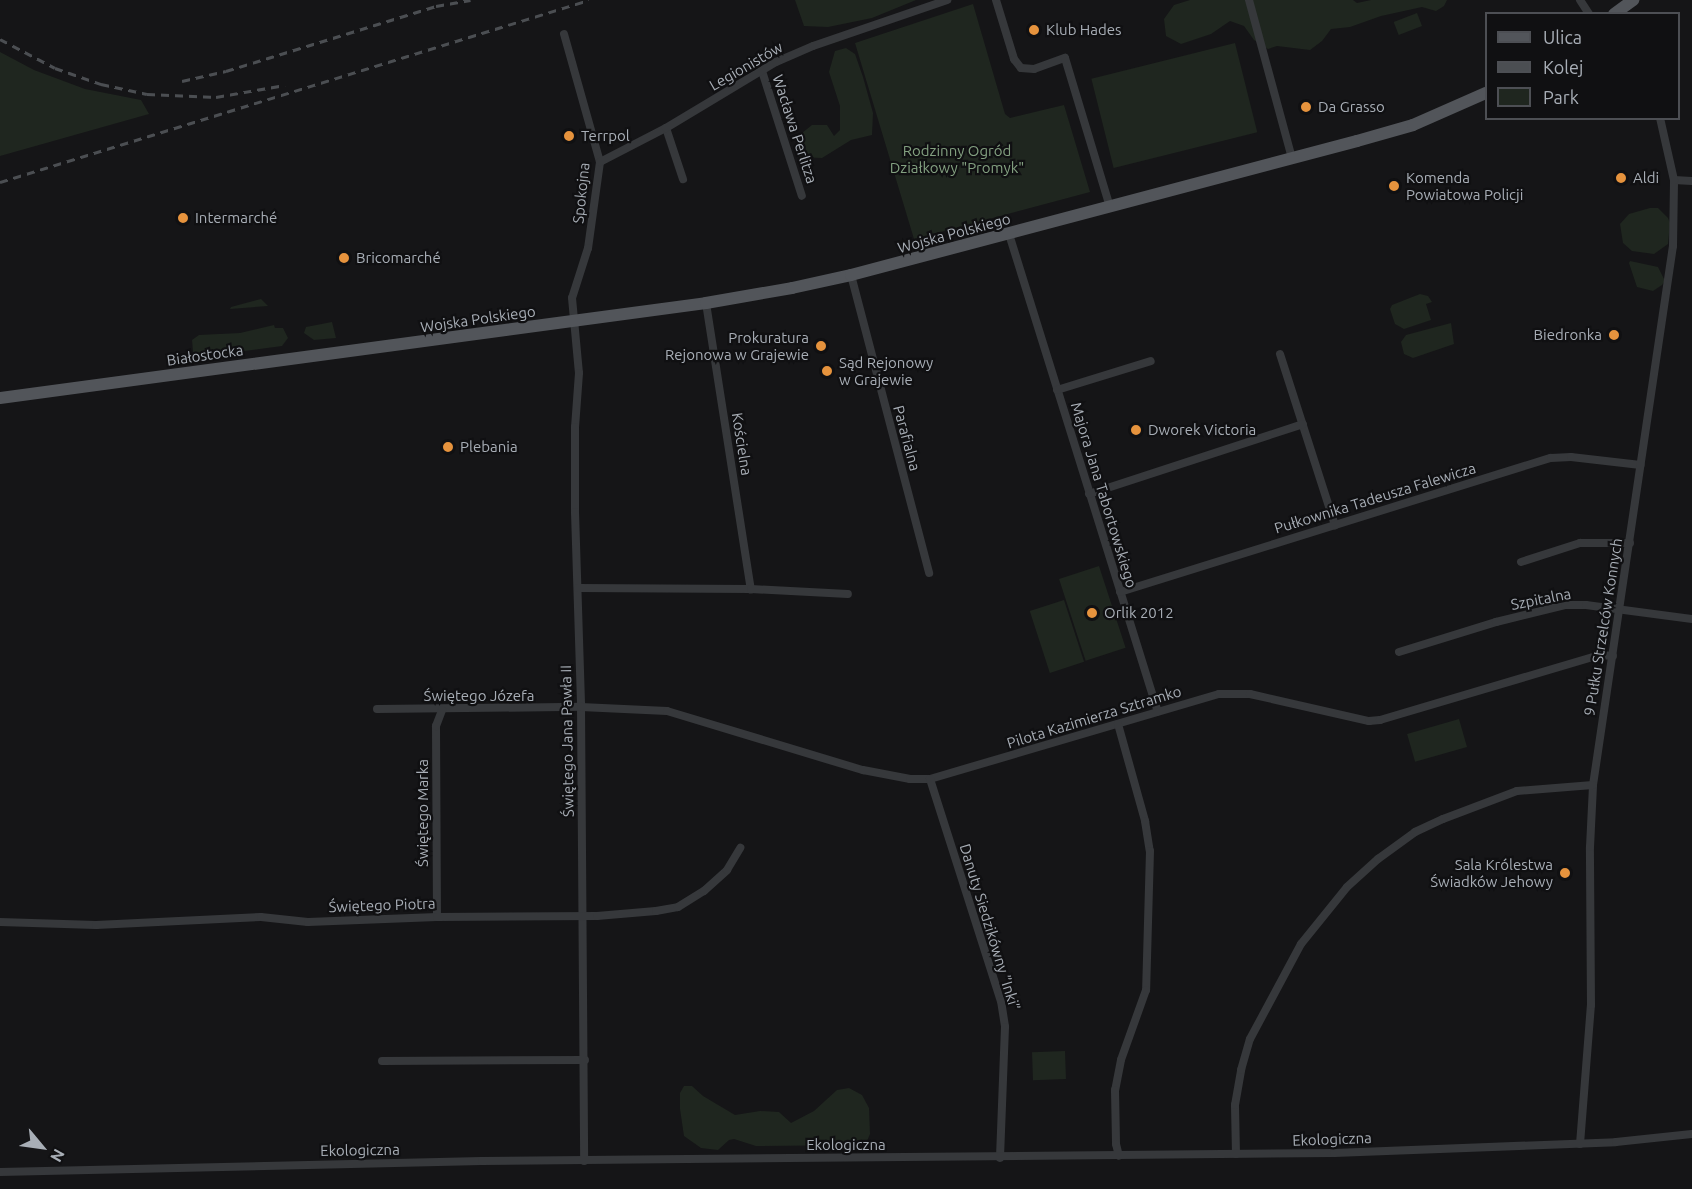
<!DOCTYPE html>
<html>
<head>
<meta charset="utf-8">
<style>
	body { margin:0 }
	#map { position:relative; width:1692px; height:1189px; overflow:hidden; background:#151517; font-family:Ubuntu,sans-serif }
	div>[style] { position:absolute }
	.green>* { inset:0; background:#1f261f; transform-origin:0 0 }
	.street>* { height:8px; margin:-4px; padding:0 4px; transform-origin:4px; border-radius:4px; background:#36383b }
	.primary>* { height:12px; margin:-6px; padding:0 6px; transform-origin:6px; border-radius:6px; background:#52555a }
	.rail>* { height:3px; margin-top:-1.5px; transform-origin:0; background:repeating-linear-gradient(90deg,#4b4e52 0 8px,transparent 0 14px) }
	.dots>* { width:16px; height:16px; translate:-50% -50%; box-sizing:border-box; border:3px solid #101012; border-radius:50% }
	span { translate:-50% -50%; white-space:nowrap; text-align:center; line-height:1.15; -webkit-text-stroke:4.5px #101012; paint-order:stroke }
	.poi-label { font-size:15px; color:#a8aeb6 }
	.left { translate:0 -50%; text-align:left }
	.right { translate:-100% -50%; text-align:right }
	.street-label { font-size:15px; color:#a8aeb6 }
	.park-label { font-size:15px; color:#83a080 }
	.legend { position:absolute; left:1485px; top:12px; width:195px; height:108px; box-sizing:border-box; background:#101012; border:2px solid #4d4f54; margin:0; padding:8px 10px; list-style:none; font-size:18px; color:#a8aeb6 }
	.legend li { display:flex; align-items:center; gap:12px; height:30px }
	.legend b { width:30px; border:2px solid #4d4f54 }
	.north { position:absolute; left:12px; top:1117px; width:60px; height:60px; -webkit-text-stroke:4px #101012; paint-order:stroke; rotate:119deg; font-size:16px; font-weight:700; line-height:24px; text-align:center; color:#a8aeb6 }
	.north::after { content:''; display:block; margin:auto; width:21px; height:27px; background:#a8aeb6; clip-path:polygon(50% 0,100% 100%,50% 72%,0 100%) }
</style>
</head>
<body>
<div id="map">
	<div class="green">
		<div style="clip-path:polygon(795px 0,916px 0,872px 18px,828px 27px,804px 26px)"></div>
		<div style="clip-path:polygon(1190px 0,1353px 0,1357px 3px,1371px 0,1447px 0,1444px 6px,1436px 11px,1422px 7px,1381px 16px,1350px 27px,1331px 29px,1322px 41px,1310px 50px,1277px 46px,1268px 49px,1254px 40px,1244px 26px,1230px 21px,1211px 34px,1181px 44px,1166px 36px,1164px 19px,1174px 5px)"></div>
		<div style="clip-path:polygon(973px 4px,1005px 114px,1010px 118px,1064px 105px,1090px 192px,914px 239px,855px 43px)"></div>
		<div style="left:1417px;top:13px;width:14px;height:25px;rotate:69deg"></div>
		<div style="left:1235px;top:43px;width:92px;height:148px;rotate:76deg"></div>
		<div style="clip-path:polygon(846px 48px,855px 54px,863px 77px,873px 113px,872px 135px,851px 140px,822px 158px,800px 157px,795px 153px,797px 137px,812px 125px,827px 125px,834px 136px,840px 130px,840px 106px,829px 72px,835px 51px)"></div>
		<div style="clip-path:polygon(0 52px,34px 70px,85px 89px,141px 100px,149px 114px,0 156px)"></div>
		<div style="clip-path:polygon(1650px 208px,1658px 208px,1668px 218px,1670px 223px,1668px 244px,1654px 254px,1632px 251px,1623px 243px,1620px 224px,1629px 214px)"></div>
		<div style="clip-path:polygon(1630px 261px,1658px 267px,1665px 281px,1662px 285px,1653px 291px,1637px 287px,1629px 263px)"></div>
		<div style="clip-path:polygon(1420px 294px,1428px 296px,1432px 302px,1426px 304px,1431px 320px,1404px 329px,1395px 324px,1390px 309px,1392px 305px)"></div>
		<div style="clip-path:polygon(261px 299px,268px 306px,230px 309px,231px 307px)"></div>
		<div style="clip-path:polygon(332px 322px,336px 338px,314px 340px,304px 333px,306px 327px)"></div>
		<div style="clip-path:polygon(1451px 323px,1454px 344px,1413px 358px,1404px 354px,1401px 342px,1406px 335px)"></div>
		<div style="clip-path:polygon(274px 325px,275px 328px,283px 328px,288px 338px,282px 346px,198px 357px,193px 352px,192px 340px,199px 335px,240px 333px)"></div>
		<div style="left:1099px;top:566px;width:86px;height:42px;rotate:72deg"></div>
		<div style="left:1064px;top:600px;width:65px;height:36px;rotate:72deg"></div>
		<div style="left:1459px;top:719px;width:29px;height:54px;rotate:74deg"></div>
		<div style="left:1065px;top:1051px;width:28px;height:33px;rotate:88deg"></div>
		<div style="clip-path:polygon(684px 1086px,692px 1086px,703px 1096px,735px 1115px,760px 1111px,779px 1112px,791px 1123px,814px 1111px,837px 1090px,849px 1088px,862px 1095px,869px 1108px,870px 1134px,867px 1141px,861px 1145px,756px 1146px,734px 1139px,729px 1140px,718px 1150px,701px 1148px,684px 1136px,680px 1109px,680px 1093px)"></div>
	</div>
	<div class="street">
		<div style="left:996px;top:0;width:62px;rotate:73deg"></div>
		<div style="left:1014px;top:59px;width:11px;rotate:52deg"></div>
		<div style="left:1021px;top:68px;width:13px;rotate:4deg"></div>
		<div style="left:1034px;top:69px;width:33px;rotate:-20deg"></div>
		<div style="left:1065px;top:58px;width:156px;rotate:73.2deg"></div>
		<div style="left:1249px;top:0;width:164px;rotate:74.8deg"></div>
		<div style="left:1580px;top:0;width:17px;rotate:57deg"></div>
		<div style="left:564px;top:34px;width:133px;rotate:74.3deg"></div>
		<div style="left:600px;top:162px;width:87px;rotate:97.9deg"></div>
		<div style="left:588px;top:248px;width:52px;rotate:107.7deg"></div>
		<div style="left:572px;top:298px;width:75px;rotate:84.7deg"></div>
		<div style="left:579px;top:373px;width:54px;rotate:94.2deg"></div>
		<div style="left:575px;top:427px;width:85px;rotate:90deg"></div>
		<div style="left:575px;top:512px;width:195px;rotate:88.2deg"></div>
		<div style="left:581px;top:707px;width:454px;rotate:89.6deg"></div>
		<div style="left:762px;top:71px;width:131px;rotate:72.3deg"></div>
		<div style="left:666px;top:128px;width:54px;rotate:71.6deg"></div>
		<div style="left:600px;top:162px;width:74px;rotate:-27.3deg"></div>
		<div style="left:666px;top:128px;width:128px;rotate:-31deg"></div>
		<div style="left:776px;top:62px;width:40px;rotate:-23.4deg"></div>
		<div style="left:813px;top:46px;width:142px;rotate:-18.9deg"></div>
		<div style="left:1674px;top:180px;width:18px;rotate:3deg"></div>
		<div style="left:1009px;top:234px;width:500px;rotate:72.7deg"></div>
		<div style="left:851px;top:275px;width:308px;rotate:75.3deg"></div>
		<div style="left:706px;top:303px;width:290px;rotate:81.1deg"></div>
		<div style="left:1280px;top:354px;width:180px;rotate:72.2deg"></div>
		<div style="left:1057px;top:390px;width:98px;rotate:-17.1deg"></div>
		<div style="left:1089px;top:494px;width:225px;rotate:-18.1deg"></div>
		<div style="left:1521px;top:562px;width:62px;rotate:-17.9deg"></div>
		<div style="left:1580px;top:543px;width:50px"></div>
		<div style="left:578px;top:588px;width:173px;rotate:0.3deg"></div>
		<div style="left:751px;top:589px;width:97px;rotate:3deg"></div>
		<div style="left:1120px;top:592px;width:451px;rotate:-17.3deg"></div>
		<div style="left:1551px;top:458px;width:20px;rotate:-3deg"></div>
		<div style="left:1571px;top:457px;width:70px;rotate:6.5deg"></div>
		<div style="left:1399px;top:652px;width:102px;rotate:-17.2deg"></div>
		<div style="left:1496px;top:622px;width:71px;rotate:-13.8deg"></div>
		<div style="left:1565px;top:605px;width:21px"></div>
		<div style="left:1586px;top:605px;width:107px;rotate:7.5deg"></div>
		<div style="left:377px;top:709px;width:204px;rotate:-0.6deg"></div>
		<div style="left:581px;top:707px;width:86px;rotate:2.7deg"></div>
		<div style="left:667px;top:711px;width:205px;rotate:16.8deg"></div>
		<div style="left:863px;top:770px;width:48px;rotate:10.8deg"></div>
		<div style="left:910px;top:779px;width:20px"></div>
		<div style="left:930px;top:779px;width:301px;rotate:-16.4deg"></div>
		<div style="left:1219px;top:694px;width:31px"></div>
		<div style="left:1250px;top:694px;width:122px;rotate:12.8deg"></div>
		<div style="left:1369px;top:721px;width:11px;rotate:-5deg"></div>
		<div style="left:1380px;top:720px;width:229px;rotate:-16.5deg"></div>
		<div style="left:1600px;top:655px;width:13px;rotate:4deg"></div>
		<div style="left:1118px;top:724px;width:101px;rotate:74.4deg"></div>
		<div style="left:1145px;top:821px;width:30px;rotate:81deg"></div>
		<div style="left:1150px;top:851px;width:139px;rotate:91.6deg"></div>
		<div style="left:1146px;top:990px;width:74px;rotate:109.7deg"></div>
		<div style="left:1121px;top:1060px;width:31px;rotate:101deg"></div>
		<div style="left:1115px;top:1090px;width:54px;rotate:88.9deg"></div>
		<div style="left:1116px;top:1144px;width:12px;rotate:76deg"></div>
		<div style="left:930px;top:779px;width:233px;rotate:72.3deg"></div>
		<div style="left:1001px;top:1001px;width:26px;rotate:81deg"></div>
		<div style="left:1005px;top:1027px;width:131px;rotate:92.2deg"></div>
		<div style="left:437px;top:917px;width:191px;rotate:-90.3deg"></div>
		<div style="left:436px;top:726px;width:17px;rotate:-69deg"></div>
		<div style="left:0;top:922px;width:96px;rotate:1.8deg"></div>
		<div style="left:96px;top:925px;width:165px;rotate:-2.8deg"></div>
		<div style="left:261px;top:917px;width:47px;rotate:6.1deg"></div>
		<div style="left:308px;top:922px;width:129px;rotate:-2.2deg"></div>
		<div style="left:437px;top:917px;width:160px;rotate:-0.4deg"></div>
		<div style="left:597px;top:916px;width:59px;rotate:-4.8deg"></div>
		<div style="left:656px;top:911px;width:22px;rotate:-10deg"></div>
		<div style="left:678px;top:907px;width:31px;rotate:-32deg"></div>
		<div style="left:704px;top:891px;width:31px;rotate:-42deg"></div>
		<div style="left:727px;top:870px;width:26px;rotate:-59deg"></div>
		<div style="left:382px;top:1061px;width:203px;rotate:-0.3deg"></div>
		<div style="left:1580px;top:1144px;width:139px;rotate:-85.5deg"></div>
		<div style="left:1591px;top:1005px;width:158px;rotate:-90.4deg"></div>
		<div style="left:1590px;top:847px;width:62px;rotate:-87.2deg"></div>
		<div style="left:1593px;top:785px;width:545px;rotate:-81.56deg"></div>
		<div style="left:1673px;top:246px;width:66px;rotate:-89.1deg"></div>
		<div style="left:1674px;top:180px;width:64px;rotate:-102.7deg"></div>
		<div style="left:1236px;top:1154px;width:49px;rotate:-91.2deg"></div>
		<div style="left:1235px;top:1105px;width:36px;rotate:-80deg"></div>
		<div style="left:1241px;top:1070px;width:32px;rotate:-74deg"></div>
		<div style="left:1250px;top:1039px;width:108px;rotate:-61.8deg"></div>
		<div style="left:1301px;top:944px;width:73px;rotate:-51.1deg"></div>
		<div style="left:1347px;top:887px;width:42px;rotate:-42.1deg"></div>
		<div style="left:1378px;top:859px;width:46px;rotate:-36.1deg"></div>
		<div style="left:1415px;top:832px;width:31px;rotate:-25deg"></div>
		<div style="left:1443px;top:819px;width:79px;rotate:-20.7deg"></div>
		<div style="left:1517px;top:791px;width:76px;rotate:-4.5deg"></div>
		<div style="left:0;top:1172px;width:482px;rotate:-1.3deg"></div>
		<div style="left:482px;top:1161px;width:852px;rotate:-0.54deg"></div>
		<div style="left:1334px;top:1153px;width:282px;rotate:-2.2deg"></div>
		<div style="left:1616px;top:1142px;width:76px;rotate:-6deg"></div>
	</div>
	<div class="primary">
		<div style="left:1614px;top:14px;width:24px;rotate:-36deg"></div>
		<div style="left:0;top:398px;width:712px;rotate:-7.66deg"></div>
		<div style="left:706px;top:303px;width:87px;rotate:-9.9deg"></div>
		<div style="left:792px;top:288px;width:60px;rotate:-12.4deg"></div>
		<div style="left:851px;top:275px;width:523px;rotate:-14.83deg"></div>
		<div style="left:1357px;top:141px;width:58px;rotate:-15.9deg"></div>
		<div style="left:1413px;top:125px;width:80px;rotate:-23.7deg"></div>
	</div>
	<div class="rail">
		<div style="left:0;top:39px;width:62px;rotate:27.8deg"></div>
		<div style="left:55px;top:68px;width:49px;rotate:19.2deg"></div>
		<div style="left:101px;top:84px;width:47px;rotate:12.3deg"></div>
		<div style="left:147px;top:94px;width:69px;rotate:2.5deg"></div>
		<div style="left:216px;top:97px;width:70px;rotate:-9.9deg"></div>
		<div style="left:182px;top:81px;width:45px;rotate:-12.8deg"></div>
		<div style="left:226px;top:71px;width:220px;rotate:-17.2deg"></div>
		<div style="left:436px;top:6px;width:35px;rotate:-10deg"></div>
		<div style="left:0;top:182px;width:616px;rotate:-17.17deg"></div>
	</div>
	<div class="dots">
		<div style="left:1034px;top:30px;background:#e6933d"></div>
		<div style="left:1306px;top:107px;background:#e6933d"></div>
		<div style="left:569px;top:136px;background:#e6933d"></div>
		<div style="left:1621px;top:178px;background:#e6933d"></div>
		<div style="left:1394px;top:186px;background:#e6933d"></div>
		<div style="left:183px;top:218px;background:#e6933d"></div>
		<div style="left:344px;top:258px;background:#e6933d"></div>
		<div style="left:1614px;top:335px;background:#e6933d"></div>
		<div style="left:821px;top:346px;background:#e6933d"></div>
		<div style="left:827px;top:371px;background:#e6933d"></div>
		<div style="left:1136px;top:430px;background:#e6933d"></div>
		<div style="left:448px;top:447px;background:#e6933d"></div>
		<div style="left:1092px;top:613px;background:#e6933d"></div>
		<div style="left:1565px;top:873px;background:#e6933d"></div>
	</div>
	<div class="poi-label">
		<span class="left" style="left:1046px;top:30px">Klub Hades</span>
		<span class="left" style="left:1318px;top:107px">Da Grasso</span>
		<span class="left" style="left:581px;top:136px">Terrpol</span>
		<span class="left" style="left:1406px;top:186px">Komenda<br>Powiatowa Policji</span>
		<span class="left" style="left:1633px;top:178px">Aldi</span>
		<span class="left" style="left:195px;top:218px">Intermarché</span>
		<span class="left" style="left:356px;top:258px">Bricomarché</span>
		<span class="right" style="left:1602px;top:335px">Biedronka</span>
		<span class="right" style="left:809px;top:346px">Prokuratura<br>Rejonowa w Grajewie</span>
		<span class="left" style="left:839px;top:371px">Sąd Rejonowy<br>w Grajewie</span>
		<span class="left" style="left:1148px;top:430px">Dworek Victoria</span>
		<span class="left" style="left:460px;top:447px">Plebania</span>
		<span class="left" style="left:1104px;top:613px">Orlik 2012</span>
		<span class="right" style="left:1553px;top:873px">Sala Królestwa<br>Świadków Jehowy</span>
	</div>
	<div class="street-label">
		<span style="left:746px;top:66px;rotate:-30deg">Legionistów</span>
		<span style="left:795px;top:129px;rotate:72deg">Wacława Perlitza</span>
		<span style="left:581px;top:193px;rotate:-84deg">Spokojna</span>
		<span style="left:954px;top:233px;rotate:-15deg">Wojska Polskiego</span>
		<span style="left:478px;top:319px;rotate:-8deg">Wojska Polskiego</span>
		<span style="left:205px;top:355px;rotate:-8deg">Białostocka</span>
		<span style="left:907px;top:438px;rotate:75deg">Parafialna</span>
		<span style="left:742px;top:444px;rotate:81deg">Kościelna</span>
		<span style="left:1104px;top:495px;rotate:73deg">Majora Jana Tabortowskiego</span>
		<span style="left:1375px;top:498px;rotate:-17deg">Pułkownika Tadeusza Falewicza</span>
		<span style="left:1541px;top:599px;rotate:-11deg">Szpitalna</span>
		<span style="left:1603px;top:627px;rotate:-81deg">9 Pułku Strzelców Konnych</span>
		<span style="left:479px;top:696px">Świętego Józefa</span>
		<span style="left:1094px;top:717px;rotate:-17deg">Pilota Kazimierza Sztramko</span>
		<span style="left:567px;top:741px;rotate:-91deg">Świętego Jana Pawła II</span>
		<span style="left:423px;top:813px;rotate:-90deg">Świętego Marka</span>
		<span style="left:382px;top:905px;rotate:-2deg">Świętego Piotra</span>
		<span style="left:990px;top:927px;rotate:73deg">Danuty Siedzikówny ”Inki”</span>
		<span style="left:1332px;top:1139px;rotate:-2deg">Ekologiczna</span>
		<span style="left:846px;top:1145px">Ekologiczna</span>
		<span style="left:360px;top:1150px;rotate:-1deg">Ekologiczna</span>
	</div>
	<div class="park-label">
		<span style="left:957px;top:159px">Rodzinny Ogród<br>Działkowy "Promyk"</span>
	</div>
	<ul class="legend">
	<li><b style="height:8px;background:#52555a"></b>Ulica</li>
	<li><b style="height:8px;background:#4b4e52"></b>Kolej</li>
	<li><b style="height:16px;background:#1f261f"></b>Park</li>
	</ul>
	<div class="north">N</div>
</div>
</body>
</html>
